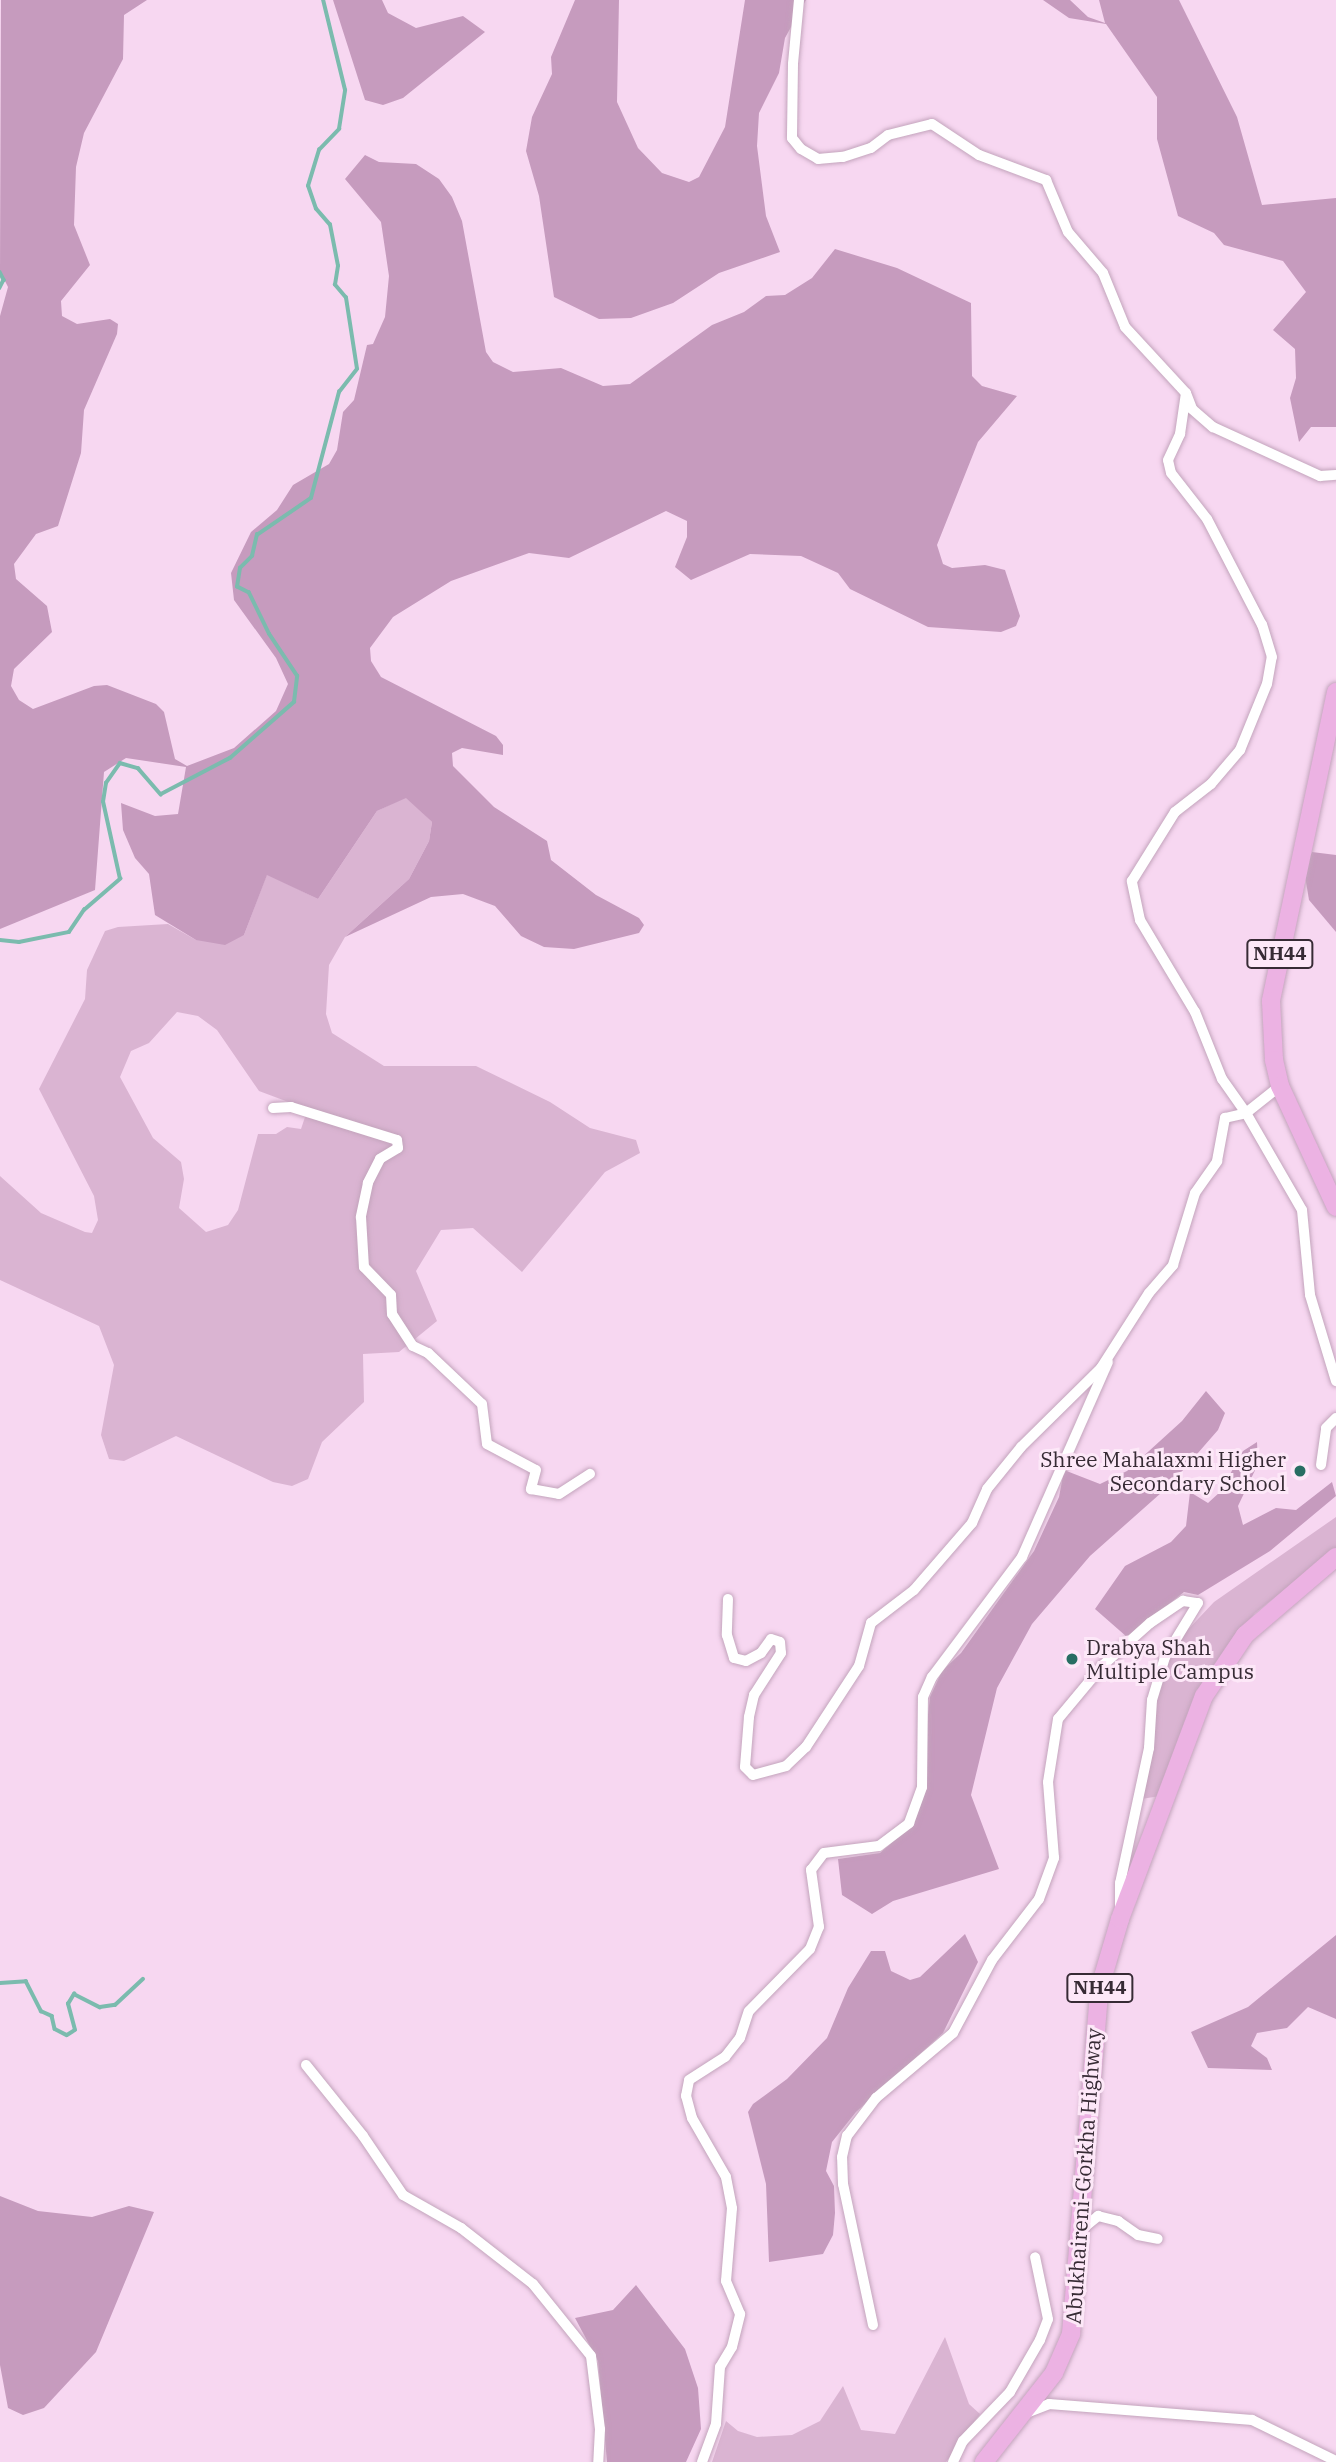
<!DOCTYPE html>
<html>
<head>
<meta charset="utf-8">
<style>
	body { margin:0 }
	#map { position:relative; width:1336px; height:2462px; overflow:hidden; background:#f7d7f1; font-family:"IBM Plex Serif",serif }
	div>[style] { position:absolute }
	.green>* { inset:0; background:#dab4d2 }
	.forest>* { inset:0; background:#c69bbe }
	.stream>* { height:3.5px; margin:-1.75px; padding:0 1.75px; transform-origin:1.75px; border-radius:1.75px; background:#7bbbae }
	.roads { filter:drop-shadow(0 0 2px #c3a4bc) drop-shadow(0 0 2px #c3a4bc) }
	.minor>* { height:10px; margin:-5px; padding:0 5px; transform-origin:5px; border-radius:5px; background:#fff }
	.primary>* { height:18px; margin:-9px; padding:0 9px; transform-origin:9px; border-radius:9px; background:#ecb2e3 }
	.dots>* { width:19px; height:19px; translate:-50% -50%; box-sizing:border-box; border:4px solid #fde8f8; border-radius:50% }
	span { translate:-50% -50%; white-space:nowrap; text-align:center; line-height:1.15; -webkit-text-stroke:6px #fde8f8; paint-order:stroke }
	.shield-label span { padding:2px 5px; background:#fde8f8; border:2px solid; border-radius:5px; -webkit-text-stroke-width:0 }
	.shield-label { font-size:19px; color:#372b35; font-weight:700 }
	.poi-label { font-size:21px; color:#372b35 }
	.right { translate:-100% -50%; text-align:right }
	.left { translate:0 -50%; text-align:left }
	.street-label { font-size:21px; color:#372b35 }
</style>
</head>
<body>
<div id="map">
	<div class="green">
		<div style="clip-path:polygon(evenodd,406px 797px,432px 822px,429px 841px,409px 879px,345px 937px,329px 965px,326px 1014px,332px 1033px,384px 1066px,476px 1066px,550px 1102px,590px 1128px,636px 1140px,640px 1153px,605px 1172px,522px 1272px,473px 1228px,441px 1230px,416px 1271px,437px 1321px,399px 1352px,363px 1354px,364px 1402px,322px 1442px,308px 1479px,292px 1486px,273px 1482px,176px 1436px,124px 1461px,109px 1459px,101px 1435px,114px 1365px,99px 1326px,0 1280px,0 1176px,41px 1213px,85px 1232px,92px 1233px,98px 1220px,94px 1196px,39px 1089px,85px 999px,87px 970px,105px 931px,118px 927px,168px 924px,196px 940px,244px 935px,267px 874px,318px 899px,377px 811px,406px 797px,177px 1012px,198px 1016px,217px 1030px,259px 1091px,299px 1106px,305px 1117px,301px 1129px,287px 1127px,276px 1134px,258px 1134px,238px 1210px,228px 1225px,206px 1232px,179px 1208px,184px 1179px,181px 1162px,153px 1138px,120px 1077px,131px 1051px,149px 1043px,177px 1012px)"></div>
		<div style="clip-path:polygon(1336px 1517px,1336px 1549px,1255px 1613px,1223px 1653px,1167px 1795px,1141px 1799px,1154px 1746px,1156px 1701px,1170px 1656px,1182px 1636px,1214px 1602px)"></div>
		<div style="clip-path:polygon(945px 2337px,969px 2404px,980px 2414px,946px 2462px,712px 2462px,726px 2421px,738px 2431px,757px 2437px,792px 2435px,820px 2421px,843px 2386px,861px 2430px,895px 2434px)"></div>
	</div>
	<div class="forest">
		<div style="clip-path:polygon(1px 0,147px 0,124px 15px,123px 59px,84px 133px,76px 167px,74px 225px,90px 265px,61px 301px,62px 316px,77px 324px,110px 319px,118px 324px,117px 334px,84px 410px,81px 453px,58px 526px,36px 534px,14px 564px,16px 579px,47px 606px,52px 632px,14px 669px,11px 686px,19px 700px,33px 709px,94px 686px,107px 685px,156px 704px,164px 712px,175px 759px,187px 766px,234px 748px,276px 711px,288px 684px,276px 658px,234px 600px,231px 573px,251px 532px,277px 510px,293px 485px,329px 464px,337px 450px,343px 412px,354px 400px,367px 345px,373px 344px,385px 317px,389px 276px,381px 222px,345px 179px,365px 155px,379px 162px,416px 164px,439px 179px,452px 197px,462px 221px,486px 352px,493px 362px,513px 372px,561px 368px,603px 386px,630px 384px,712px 325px,744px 312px,766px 296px,785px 295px,812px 278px,835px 249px,897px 268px,971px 303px,972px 376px,982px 386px,1017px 396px,978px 442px,937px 545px,943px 564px,952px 568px,985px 565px,1005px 570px,1020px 616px,1016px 626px,1001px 632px,928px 627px,850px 589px,838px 573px,801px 556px,750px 554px,691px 580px,675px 567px,687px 537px,687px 521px,666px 511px,569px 558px,529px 553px,451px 581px,393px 617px,370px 648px,371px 661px,381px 677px,496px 736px,503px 745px,503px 755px,462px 748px,452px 753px,453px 766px,494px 807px,547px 841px,551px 860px,596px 895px,639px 918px,644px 925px,639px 933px,574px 949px,544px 947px,521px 936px,495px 906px,463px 894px,431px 897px,345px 937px,409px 879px,429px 841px,432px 822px,406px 798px,377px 811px,318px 899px,267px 875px,244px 935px,225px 945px,196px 940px,155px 915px,149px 874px,135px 858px,123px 830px,121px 803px,155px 816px,178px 814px,186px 767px,126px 758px,104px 772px,95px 890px,0 929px,0 316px,8px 287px,0 271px)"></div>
		<div style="clip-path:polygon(333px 0,382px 0,388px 13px,416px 28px,463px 16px,485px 32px,403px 98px,383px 105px,365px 100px)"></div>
		<div style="clip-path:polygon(575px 0,619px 0,617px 102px,638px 148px,662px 173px,689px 182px,699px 177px,725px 127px,745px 0,806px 0,785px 38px,779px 73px,759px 113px,757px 146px,766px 216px,780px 252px,719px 273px,673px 303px,631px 318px,599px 319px,554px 297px,539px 196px,526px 151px,532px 117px,552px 74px,551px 57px)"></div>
		<div style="clip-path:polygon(1043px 0,1070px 0,1088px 17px,1105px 23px,1099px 0,1179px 0,1237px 117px,1262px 205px,1336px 198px,1336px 427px,1311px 427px,1299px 442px,1290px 398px,1296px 378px,1295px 349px,1273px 330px,1306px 292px,1283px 261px,1224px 245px,1214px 233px,1178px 216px,1157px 139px,1157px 97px,1106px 24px,1069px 18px)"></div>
		<div style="clip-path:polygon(1312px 852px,1336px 855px,1336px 932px,1309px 900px,1304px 870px)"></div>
		<div style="clip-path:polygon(1206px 1391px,1225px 1413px,1218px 1430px,1170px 1485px,1090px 1556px,1032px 1624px,997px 1688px,971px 1795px,999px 1869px,893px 1901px,872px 1914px,842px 1895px,838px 1859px,880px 1853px,903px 1833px,918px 1804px,930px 1697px,942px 1671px,961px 1653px,1034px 1551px,1059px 1497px,1064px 1470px,1100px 1484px,1127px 1471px,1182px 1421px)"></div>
		<div style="clip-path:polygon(1257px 1442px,1258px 1464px,1238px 1506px,1243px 1525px,1276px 1508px,1296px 1510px,1332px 1482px,1336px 1496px,1270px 1551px,1198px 1595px,1184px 1592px,1127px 1637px,1095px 1609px,1125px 1566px,1171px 1542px,1186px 1526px,1190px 1492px,1208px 1503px,1220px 1492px,1243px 1451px)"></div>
		<div style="clip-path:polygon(965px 1934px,978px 1962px,943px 2033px,856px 2112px,832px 2142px,826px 2171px,834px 2186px,835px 2213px,833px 2235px,823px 2254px,769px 2262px,766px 2184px,748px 2112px,753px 2104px,787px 2079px,827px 2038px,848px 1988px,871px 1951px,885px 1951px,891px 1971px,910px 1980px,920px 1977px)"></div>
		<div style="clip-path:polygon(1336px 1935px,1336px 2019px,1308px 2007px,1287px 2028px,1257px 2033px,1251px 2046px,1267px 2058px,1272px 2070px,1208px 2068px,1191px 2032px,1248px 2007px)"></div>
		<div style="clip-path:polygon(0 2196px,38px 2211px,92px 2217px,129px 2206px,154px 2212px,96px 2352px,44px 2408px,23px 2415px,8px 2408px,0 2365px)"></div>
		<div style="clip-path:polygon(636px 2285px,685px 2349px,698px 2388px,701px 2429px,686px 2462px,607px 2462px,598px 2361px,575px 2318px,613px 2310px)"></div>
	</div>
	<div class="stream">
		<div style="left:0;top:272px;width:9px;rotate:63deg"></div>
		<div style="left:4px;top:280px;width:9px;rotate:117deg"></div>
		<div style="left:0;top:940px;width:19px;rotate:6deg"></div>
		<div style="left:19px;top:942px;width:51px;rotate:-11.3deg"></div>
		<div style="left:69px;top:932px;width:27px;rotate:-56deg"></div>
		<div style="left:84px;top:910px;width:48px;rotate:-40.7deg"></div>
		<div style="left:120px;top:879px;width:79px;rotate:-102.4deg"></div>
		<div style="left:103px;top:802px;width:19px;rotate:-81deg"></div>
		<div style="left:106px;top:783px;width:24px;rotate:-55deg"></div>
		<div style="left:120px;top:763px;width:19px;rotate:16deg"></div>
		<div style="left:138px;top:768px;width:35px;rotate:49deg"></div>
		<div style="left:161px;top:794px;width:78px;rotate:-27.6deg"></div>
		<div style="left:230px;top:758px;width:85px;rotate:-41.2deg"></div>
		<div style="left:294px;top:702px;width:26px;rotate:-83deg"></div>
		<div style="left:297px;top:676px;width:50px;rotate:-123.7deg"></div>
		<div style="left:269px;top:634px;width:46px;rotate:-116deg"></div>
		<div style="left:249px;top:593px;width:13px;rotate:-153deg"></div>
		<div style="left:237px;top:587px;width:19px;rotate:-81deg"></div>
		<div style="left:240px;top:568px;width:17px;rotate:-45deg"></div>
		<div style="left:252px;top:556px;width:22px;rotate:-77deg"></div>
		<div style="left:257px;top:535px;width:65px;rotate:-34.4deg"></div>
		<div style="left:311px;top:498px;width:110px;rotate:-75.2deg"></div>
		<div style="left:339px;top:392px;width:29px;rotate:-52deg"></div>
		<div style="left:357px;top:369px;width:72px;rotate:-98.8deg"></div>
		<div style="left:346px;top:298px;width:17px;rotate:-130deg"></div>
		<div style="left:335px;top:285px;width:19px;rotate:-81deg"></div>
		<div style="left:338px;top:266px;width:42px;rotate:-101deg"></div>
		<div style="left:330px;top:225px;width:21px;rotate:-131deg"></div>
		<div style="left:316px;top:209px;width:24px;rotate:-109deg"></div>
		<div style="left:308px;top:186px;width:38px;rotate:-73deg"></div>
		<div style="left:319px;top:150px;width:29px;rotate:-46deg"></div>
		<div style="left:339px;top:129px;width:39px;rotate:-81deg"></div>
		<div style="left:345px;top:90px;width:93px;rotate:-103.7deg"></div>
		<div style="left:0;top:1983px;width:26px;rotate:-4deg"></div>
		<div style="left:26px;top:1981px;width:34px;rotate:63deg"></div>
		<div style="left:41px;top:2011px;width:12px;rotate:24deg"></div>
		<div style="left:52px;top:2016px;width:13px;rotate:77deg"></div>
		<div style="left:55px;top:2029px;width:13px;rotate:27deg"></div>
		<div style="left:67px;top:2035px;width:9px;rotate:-32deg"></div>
		<div style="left:75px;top:2030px;width:27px;rotate:-105deg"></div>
		<div style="left:68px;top:2004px;width:12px;rotate:-59deg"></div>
		<div style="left:74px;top:1994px;width:29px;rotate:27deg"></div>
		<div style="left:100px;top:2007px;width:15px;rotate:-8deg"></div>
		<div style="left:115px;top:2005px;width:38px;rotate:-43deg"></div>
	</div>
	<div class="roads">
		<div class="minor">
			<div style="left:799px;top:0;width:64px;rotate:95.4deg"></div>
			<div style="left:793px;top:64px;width:74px;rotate:90.8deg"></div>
			<div style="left:792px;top:138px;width:14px;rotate:51deg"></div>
			<div style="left:801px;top:149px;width:20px;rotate:30deg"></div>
			<div style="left:818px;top:159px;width:25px;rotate:-5deg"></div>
			<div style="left:843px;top:157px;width:29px;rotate:-18deg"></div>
			<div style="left:871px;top:148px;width:21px;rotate:-37deg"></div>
			<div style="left:888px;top:135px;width:45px;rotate:-14deg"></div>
			<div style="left:932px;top:124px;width:56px;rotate:33.4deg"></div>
			<div style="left:979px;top:155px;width:72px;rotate:20.5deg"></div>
			<div style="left:1046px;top:180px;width:56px;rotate:67.1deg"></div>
			<div style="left:1068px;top:232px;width:54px;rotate:49.5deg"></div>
			<div style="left:1103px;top:273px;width:58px;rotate:67.8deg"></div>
			<div style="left:1125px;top:327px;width:90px;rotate:47.3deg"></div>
			<div style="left:1186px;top:393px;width:17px;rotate:69deg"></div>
			<div style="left:1192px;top:409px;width:28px;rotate:41deg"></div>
			<div style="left:1213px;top:427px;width:118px;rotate:24.6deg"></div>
			<div style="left:1320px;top:476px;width:16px;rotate:-4deg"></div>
			<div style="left:1280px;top:1086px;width:43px;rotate:141.5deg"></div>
			<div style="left:1246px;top:1113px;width:112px;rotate:60deg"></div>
			<div style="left:1302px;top:1210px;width:85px;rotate:84.6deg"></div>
			<div style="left:1310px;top:1295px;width:90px;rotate:73.2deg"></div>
			<div style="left:273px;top:1108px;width:18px;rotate:-3deg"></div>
			<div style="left:291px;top:1107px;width:111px;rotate:17.3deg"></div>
			<div style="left:397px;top:1140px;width:8px;rotate:83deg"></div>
			<div style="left:398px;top:1148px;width:21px;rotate:149deg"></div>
			<div style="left:380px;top:1159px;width:27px;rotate:117deg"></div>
			<div style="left:368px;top:1183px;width:35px;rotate:102deg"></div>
			<div style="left:361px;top:1217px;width:50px;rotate:86.6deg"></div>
			<div style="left:364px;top:1267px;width:39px;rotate:46deg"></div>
			<div style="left:391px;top:1295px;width:19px;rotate:87deg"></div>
			<div style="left:392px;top:1314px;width:38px;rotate:57deg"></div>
			<div style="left:413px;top:1346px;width:17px;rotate:25deg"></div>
			<div style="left:428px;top:1353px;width:74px;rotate:43.4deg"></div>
			<div style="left:482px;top:1404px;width:40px;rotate:82.9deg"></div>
			<div style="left:487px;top:1444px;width:55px;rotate:28deg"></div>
			<div style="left:536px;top:1470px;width:20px;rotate:105deg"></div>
			<div style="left:531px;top:1489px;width:28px;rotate:10deg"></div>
			<div style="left:559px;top:1494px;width:37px;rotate:-33deg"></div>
			<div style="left:1321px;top:1465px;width:37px;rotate:-82deg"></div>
			<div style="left:1326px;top:1428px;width:14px;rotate:-45deg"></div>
			<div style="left:728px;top:1599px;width:36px;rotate:92deg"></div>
			<div style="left:727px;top:1635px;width:24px;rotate:73deg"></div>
			<div style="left:734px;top:1658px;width:12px;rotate:14deg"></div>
			<div style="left:746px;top:1661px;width:17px;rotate:-28deg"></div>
			<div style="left:761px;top:1653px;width:17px;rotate:-54deg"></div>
			<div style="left:771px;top:1639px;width:9px;rotate:18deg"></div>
			<div style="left:780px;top:1642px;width:11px;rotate:85deg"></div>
			<div style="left:781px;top:1653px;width:50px;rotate:122.7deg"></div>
			<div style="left:754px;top:1695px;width:23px;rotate:103deg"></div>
			<div style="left:749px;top:1717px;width:50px;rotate:94.6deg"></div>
			<div style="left:745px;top:1767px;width:11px;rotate:45deg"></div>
			<div style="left:753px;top:1775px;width:34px;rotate:-15deg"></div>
			<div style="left:786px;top:1766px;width:28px;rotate:-44deg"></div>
			<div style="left:806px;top:1747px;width:97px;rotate:-56.8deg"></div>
			<div style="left:859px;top:1666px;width:45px;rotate:-74.4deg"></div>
			<div style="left:871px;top:1623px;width:54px;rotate:-37.5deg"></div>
			<div style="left:914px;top:1590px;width:89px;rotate:-49.1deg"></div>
			<div style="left:972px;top:1523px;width:37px;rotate:-66deg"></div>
			<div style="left:987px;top:1489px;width:54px;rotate:-51deg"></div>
			<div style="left:1021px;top:1447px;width:112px;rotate:-44.6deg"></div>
			<div style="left:1101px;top:1368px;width:89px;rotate:-57.4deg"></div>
			<div style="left:1149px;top:1293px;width:37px;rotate:-49deg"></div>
			<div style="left:1173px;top:1265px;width:75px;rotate:-73deg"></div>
			<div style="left:1195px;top:1193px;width:39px;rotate:-55deg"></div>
			<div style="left:1217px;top:1161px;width:44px;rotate:-79.5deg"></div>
			<div style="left:1225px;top:1118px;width:22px;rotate:-13deg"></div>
			<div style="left:1246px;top:1113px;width:42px;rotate:-125.2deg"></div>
			<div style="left:1222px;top:1079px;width:72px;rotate:-111.9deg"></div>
			<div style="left:1195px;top:1012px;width:107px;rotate:-120.9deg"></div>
			<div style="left:1140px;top:920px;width:40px;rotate:-102deg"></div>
			<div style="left:1132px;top:881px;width:81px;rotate:-58.1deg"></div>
			<div style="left:1175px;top:812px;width:46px;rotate:-37.9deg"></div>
			<div style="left:1211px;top:784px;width:45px;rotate:-49.5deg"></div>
			<div style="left:1240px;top:750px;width:71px;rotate:-67.8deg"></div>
			<div style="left:1267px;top:684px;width:27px;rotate:-80deg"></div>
			<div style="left:1272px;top:657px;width:34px;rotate:-107deg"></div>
			<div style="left:1262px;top:625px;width:119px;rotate:-117.4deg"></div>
			<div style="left:1207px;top:519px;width:58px;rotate:-128deg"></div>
			<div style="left:1171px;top:473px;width:13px;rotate:-103deg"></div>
			<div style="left:1168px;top:460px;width:29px;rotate:-65deg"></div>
			<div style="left:1180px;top:434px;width:41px;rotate:-81.7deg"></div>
			<div style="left:306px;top:2065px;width:91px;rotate:51.2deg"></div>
			<div style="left:363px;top:2136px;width:71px;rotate:55.9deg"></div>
			<div style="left:403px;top:2195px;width:67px;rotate:29.6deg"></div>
			<div style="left:461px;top:2228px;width:91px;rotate:37.9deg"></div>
			<div style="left:533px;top:2284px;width:92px;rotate:51.1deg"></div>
			<div style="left:591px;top:2356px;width:74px;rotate:83deg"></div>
			<div style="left:600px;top:2429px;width:33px;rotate:93deg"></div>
			<div style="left:1082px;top:2229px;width:21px;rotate:-39deg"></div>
			<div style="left:1098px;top:2216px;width:21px;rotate:14deg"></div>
			<div style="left:1118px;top:2221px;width:24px;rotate:35deg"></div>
			<div style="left:1138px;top:2235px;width:20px;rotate:11deg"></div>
			<div style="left:873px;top:2325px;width:144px;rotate:-102deg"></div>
			<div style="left:843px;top:2184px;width:27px;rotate:-92deg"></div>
			<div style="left:842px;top:2157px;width:22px;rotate:-77deg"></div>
			<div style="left:847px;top:2136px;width:48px;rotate:-52.7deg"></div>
			<div style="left:876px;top:2098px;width:101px;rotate:-40.2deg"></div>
			<div style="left:953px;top:2033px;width:83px;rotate:-61.9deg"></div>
			<div style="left:992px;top:1960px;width:77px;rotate:-52.4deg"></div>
			<div style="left:1039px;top:1899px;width:44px;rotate:-69.9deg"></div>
			<div style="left:1054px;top:1858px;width:76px;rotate:-94.5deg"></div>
			<div style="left:1048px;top:1782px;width:64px;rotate:-81deg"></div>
			<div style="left:1058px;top:1719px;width:70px;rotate:-50.2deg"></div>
			<div style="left:1103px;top:1665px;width:63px;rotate:-41.8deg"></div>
			<div style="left:1150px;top:1623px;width:40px;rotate:-34deg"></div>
			<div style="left:1183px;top:1601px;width:15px;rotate:8deg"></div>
			<div style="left:1198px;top:1603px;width:63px;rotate:121.4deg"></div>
			<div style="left:1165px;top:1657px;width:45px;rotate:106.8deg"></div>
			<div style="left:1152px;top:1700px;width:48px;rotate:93.6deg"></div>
			<div style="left:1149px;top:1748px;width:138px;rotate:102.1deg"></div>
			<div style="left:1120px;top:1883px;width:26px;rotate:90deg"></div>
			<div style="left:1026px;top:2413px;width:25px;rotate:-21deg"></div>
			<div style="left:1049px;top:2404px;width:204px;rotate:4.5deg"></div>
			<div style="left:1252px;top:2420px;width:93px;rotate:26deg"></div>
			<div style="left:702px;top:2462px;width:40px;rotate:-69.8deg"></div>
			<div style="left:716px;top:2424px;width:57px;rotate:-86deg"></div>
			<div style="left:720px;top:2367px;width:23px;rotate:-59deg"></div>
			<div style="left:732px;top:2347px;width:34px;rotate:-76deg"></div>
			<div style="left:740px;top:2314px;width:36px;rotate:-113deg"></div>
			<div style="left:726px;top:2281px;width:73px;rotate:-85.3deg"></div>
			<div style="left:732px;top:2208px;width:32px;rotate:-101deg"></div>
			<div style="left:726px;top:2177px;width:68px;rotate:-120deg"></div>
			<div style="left:692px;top:2118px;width:23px;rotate:-105deg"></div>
			<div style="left:686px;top:2096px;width:16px;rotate:-79deg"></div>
			<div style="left:689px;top:2080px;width:43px;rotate:-32.6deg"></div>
			<div style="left:725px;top:2057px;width:24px;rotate:-52deg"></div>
			<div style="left:740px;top:2038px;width:28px;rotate:-72deg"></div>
			<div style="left:749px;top:2011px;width:87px;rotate:-45.5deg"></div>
			<div style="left:810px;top:1949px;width:24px;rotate:-68deg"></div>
			<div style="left:819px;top:1927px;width:58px;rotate:-98deg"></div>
			<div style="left:811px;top:1870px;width:21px;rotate:-53deg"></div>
			<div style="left:824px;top:1853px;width:55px;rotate:-7.3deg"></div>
			<div style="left:879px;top:1846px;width:38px;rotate:-37deg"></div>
			<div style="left:909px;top:1823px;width:38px;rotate:-70deg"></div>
			<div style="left:922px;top:1787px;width:90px;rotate:-89.4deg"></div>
			<div style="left:923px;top:1697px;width:22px;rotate:-66deg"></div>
			<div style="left:932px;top:1677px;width:150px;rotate:-53.1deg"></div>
			<div style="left:1022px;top:1557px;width:213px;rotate:-66.2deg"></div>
			<div style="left:953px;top:2462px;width:23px;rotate:-65deg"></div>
			<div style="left:963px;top:2441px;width:68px;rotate:-46.2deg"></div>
			<div style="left:1010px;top:2392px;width:60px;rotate:-60deg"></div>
			<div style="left:1040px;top:2340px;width:22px;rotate:-69deg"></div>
			<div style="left:1048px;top:2319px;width:63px;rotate:-101.8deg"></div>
		</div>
		<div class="primary">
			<div style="left:1336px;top:692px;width:316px;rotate:101.9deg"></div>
			<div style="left:1271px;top:1001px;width:59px;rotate:87.1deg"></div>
			<div style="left:1274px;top:1060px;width:27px;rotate:77deg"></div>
			<div style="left:1280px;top:1086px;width:133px;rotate:65.2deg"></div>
			<div style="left:984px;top:2462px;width:113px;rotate:-51.8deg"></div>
			<div style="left:1054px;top:2373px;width:43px;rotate:-66.4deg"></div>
			<div style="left:1071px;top:2334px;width:345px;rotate:-85.3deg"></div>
			<div style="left:1099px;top:1990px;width:74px;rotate:-73.5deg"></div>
			<div style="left:1120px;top:1919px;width:238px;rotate:-69.4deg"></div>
			<div style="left:1204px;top:1696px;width:73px;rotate:-56.1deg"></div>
			<div style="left:1245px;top:1635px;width:120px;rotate:-40.6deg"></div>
		</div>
	</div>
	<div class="dots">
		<div style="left:1300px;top:1471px;background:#286e63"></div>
		<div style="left:1072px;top:1659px;background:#286e63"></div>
	</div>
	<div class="shield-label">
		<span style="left:1280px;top:954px">NH44</span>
		<span style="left:1100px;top:1988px">NH44</span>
	</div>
	<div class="poi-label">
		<span class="right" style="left:1286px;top:1471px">Shree Mahalaxmi Higher<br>Secondary School</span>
		<span class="left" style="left:1086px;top:1659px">Drabya Shah<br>Multiple Campus</span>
	</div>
	<div class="street-label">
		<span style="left:1083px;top:2176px;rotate:-86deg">Abukhaireni-Gorkha Highway</span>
	</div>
</div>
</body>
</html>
